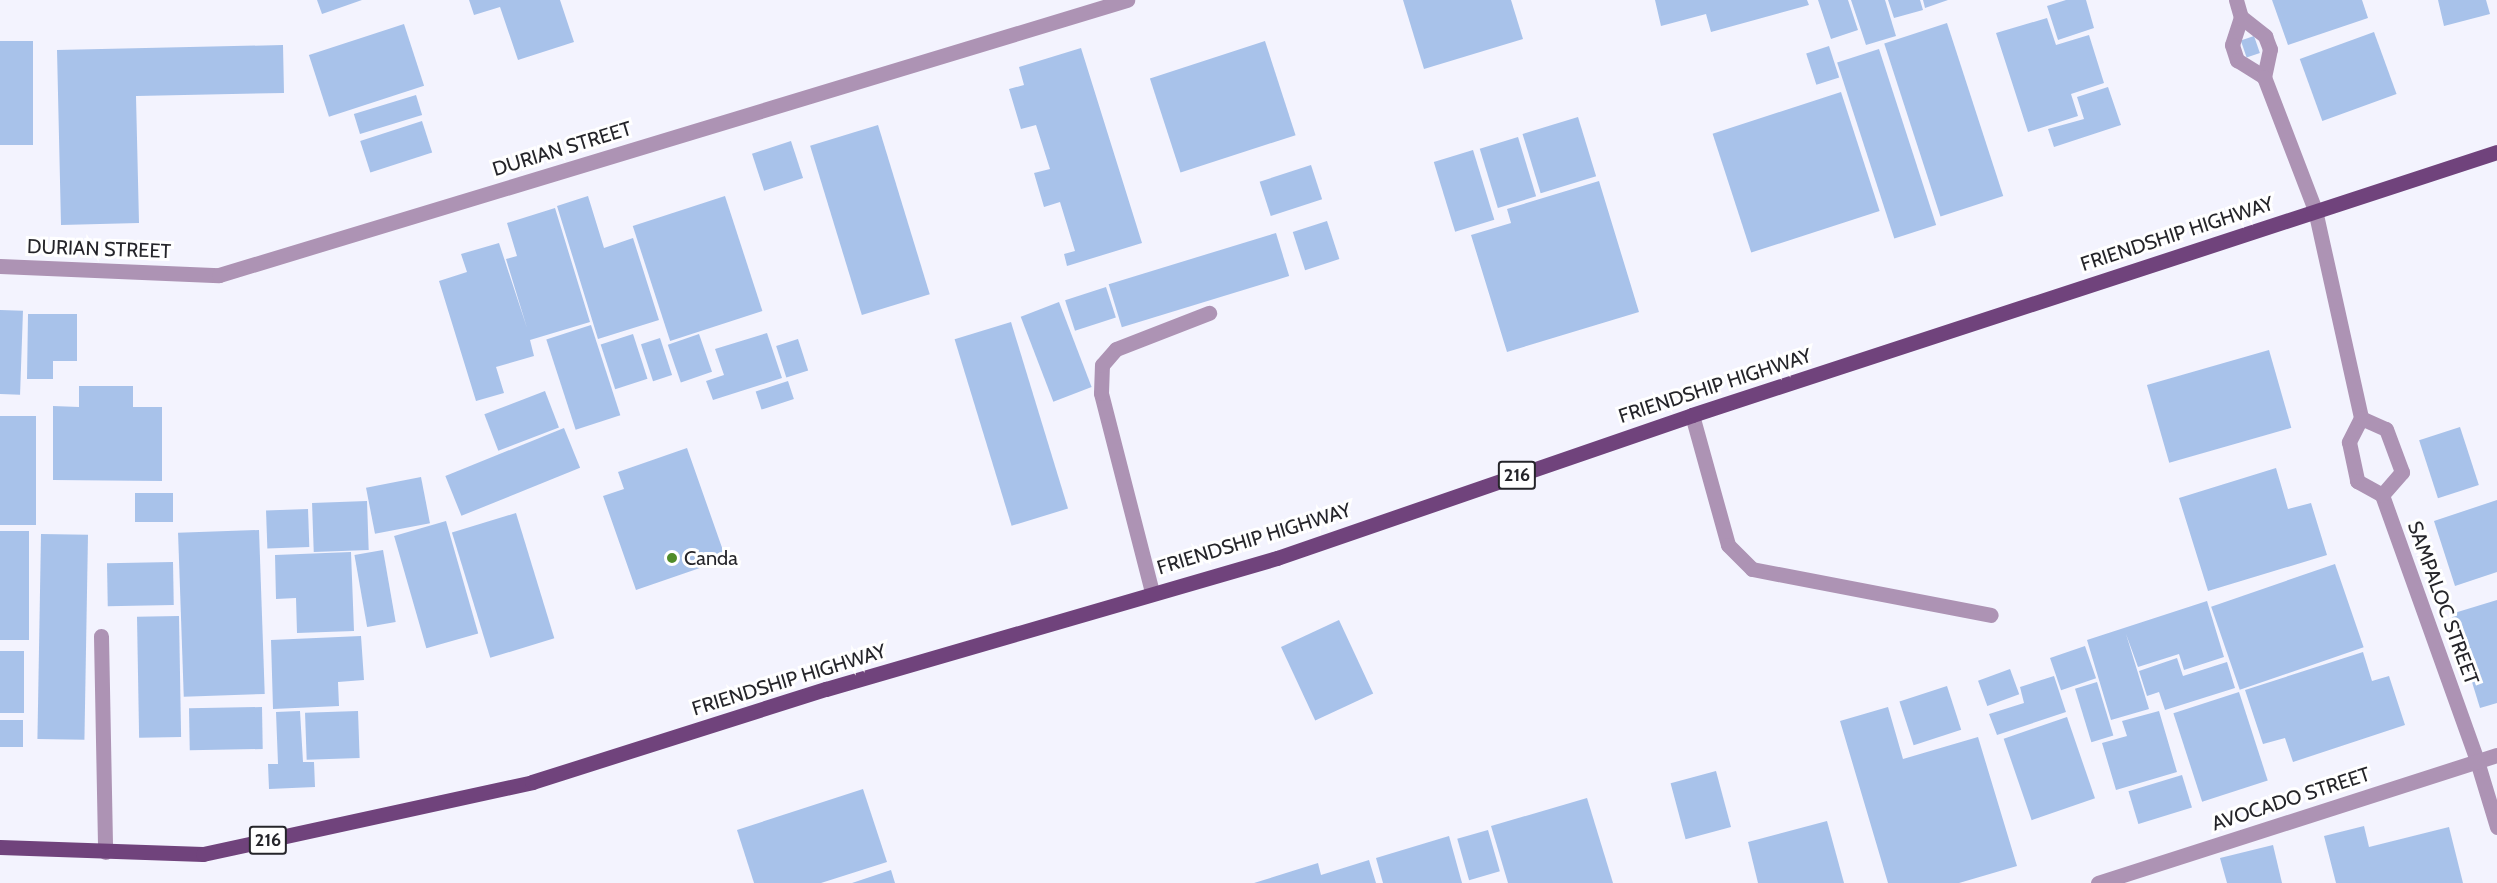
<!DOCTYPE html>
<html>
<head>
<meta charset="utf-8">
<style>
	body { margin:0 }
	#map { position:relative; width:2497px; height:883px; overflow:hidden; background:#f3f3fe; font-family:Cabin,sans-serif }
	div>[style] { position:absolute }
	.building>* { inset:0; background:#a8c2ea; transform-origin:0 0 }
	.service>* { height:15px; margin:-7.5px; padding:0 7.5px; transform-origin:7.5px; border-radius:7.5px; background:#ad93b4 }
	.minor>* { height:15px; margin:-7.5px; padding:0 7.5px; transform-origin:7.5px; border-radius:7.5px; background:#ad93b4 }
	.primary>* { height:15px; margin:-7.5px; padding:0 7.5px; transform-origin:7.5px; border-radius:7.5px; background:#70437c }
	.dots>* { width:16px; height:16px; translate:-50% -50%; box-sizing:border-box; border:3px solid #fff; border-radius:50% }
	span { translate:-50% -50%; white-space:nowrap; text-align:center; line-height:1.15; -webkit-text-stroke:6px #fff; paint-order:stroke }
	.shield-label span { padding:2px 4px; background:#fff; border:2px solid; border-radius:4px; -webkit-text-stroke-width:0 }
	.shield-label { font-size:18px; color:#25252a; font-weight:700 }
	.street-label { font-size:20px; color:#25252a }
	.poi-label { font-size:20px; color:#25252a }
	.left { translate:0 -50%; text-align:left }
</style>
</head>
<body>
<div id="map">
	<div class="building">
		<div style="clip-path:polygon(317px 0,362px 0,322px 14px)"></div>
		<div style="clip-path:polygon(469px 0,560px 0,574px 42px,518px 60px,500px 7px,474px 15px)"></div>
		<div style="clip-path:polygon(1403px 0,1511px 0,1523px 39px,1424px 69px)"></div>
		<div style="clip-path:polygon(1655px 0,1807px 0,1809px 5px,1711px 32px,1706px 14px,1661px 26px)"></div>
		<div style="clip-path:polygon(1818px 0,1848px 0,1858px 30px,1831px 39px)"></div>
		<div style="clip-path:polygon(1851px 0,1885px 0,1896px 36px,1866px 45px)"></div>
		<div style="clip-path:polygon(1888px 0,1920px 0,1923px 10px,1894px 18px)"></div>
		<div style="clip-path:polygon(1923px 0,1948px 0,1925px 8px)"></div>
		<div style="clip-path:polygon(2066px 0,2086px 0,2094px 28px,2058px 40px,2047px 6px)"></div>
		<div style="clip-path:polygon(2272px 0,2362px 0,2368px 18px,2288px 45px)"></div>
		<div style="clip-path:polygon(2438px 0,2486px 0,2490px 14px,2444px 26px)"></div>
		<div style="clip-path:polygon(2047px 18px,2056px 45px,2089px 35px,2104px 83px,2071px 94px,2078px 116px,2028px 132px,1996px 33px)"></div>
		<div style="left:1947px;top:23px;width:182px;height:66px;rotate:72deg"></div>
		<div style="left:404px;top:24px;width:65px;height:100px;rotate:72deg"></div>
		<div style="left:2374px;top:32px;width:66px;height:79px;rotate:70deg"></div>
		<div style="left:2254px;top:36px;width:18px;height:14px;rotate:71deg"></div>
		<div style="left:0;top:41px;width:33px;height:104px"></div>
		<div style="left:1265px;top:41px;width:99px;height:121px;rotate:72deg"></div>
		<div style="clip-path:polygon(283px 45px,284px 93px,136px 96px,139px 223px,61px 225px,57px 50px)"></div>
		<div style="left:1829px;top:46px;width:33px;height:24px;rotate:72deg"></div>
		<div style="clip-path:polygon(1081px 48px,1142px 243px,1067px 266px,1064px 254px,1075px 251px,1060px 202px,1044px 207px,1034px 173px,1050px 169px,1036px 125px,1021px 129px,1009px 89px,1024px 85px,1019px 67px)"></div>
		<div style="left:1879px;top:49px;width:185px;height:44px;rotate:72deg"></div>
		<div style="clip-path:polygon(2108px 87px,2121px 125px,2054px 147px,2048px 129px,2084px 119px,2077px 97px)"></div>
		<div style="left:1841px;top:92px;width:125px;height:135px;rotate:72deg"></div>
		<div style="left:416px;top:95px;width:21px;height:65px;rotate:73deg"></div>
		<div style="left:1578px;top:117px;width:62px;height:58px;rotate:73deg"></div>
		<div style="left:422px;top:121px;width:33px;height:65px;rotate:72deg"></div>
		<div style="left:878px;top:125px;width:177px;height:71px;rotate:73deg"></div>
		<div style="left:1518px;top:137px;width:62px;height:40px;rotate:73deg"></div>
		<div style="left:791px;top:141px;width:39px;height:41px;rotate:72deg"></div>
		<div style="left:1473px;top:150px;width:73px;height:41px;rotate:73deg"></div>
		<div style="left:1311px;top:165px;width:36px;height:54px;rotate:72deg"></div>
		<div style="clip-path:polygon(1599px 181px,1639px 312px,1507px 352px,1471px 235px,1511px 223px,1507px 209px)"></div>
		<div style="clip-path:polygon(588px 196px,604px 248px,633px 238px,659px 320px,598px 339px,557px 206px)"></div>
		<div style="left:725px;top:196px;width:121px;height:97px;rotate:72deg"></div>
		<div style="clip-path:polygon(555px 208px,590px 322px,530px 340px,534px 356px,496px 367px,504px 393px,476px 401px,439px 281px,467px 272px,461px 254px,499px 243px,527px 328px,506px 259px,517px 256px,507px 223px)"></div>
		<div style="left:1327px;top:221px;width:40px;height:36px;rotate:72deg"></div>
		<div style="left:1276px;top:233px;width:45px;height:175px;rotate:73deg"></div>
		<div style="left:1106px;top:287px;width:32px;height:43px;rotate:72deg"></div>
		<div style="left:1059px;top:302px;width:91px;height:41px;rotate:69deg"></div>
		<div style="left:0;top:310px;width:23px;height:84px;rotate:2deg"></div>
		<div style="clip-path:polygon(28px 314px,77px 314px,77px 361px,53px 361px,53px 379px,27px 379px)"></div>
		<div style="left:1011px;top:322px;width:195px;height:59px;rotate:73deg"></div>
		<div style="left:591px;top:325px;width:95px;height:47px;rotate:72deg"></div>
		<div style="clip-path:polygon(767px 333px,782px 378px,713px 400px,706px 381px,724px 375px,715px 349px)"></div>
		<div style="left:633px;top:334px;width:47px;height:34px;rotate:72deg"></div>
		<div style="left:699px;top:334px;width:40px;height:33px;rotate:71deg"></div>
		<div style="left:660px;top:338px;width:39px;height:20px;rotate:72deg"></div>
		<div style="left:798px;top:339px;width:33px;height:23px;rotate:72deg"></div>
		<div style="left:2269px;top:350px;width:81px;height:127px;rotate:74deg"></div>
		<div style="left:788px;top:381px;width:19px;height:34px;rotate:72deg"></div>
		<div style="clip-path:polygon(79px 386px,133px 386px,133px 407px,162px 407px,162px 481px,53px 480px,53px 406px,79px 407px)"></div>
		<div style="left:545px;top:391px;width:39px;height:65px;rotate:69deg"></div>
		<div style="left:0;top:416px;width:36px;height:109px"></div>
		<div style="left:2460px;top:427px;width:61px;height:43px;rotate:72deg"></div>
		<div style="left:564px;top:428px;width:43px;height:128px;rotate:68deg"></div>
		<div style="clip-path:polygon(687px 448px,726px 559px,636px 590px,603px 496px,624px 489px,618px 472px)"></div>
		<div style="clip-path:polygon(2276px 468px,2288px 509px,2311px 503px,2327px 555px,2208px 591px,2179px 498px)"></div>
		<div style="left:421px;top:477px;width:47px;height:56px;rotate:79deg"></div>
		<div style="left:135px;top:493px;width:38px;height:29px"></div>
		<div style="clip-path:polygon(2497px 500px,2497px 572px,2455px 586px,2434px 521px)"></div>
		<div style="left:367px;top:501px;width:49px;height:55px;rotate:88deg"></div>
		<div style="left:308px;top:509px;width:38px;height:42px;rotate:88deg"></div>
		<div style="left:516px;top:513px;width:131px;height:67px;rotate:73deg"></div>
		<div style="left:446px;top:521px;width:117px;height:54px;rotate:74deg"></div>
		<div style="left:259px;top:530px;width:164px;height:81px;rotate:88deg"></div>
		<div style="left:0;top:531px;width:29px;height:109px"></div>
		<div style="left:41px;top:534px;width:47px;height:205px;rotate:1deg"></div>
		<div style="left:383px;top:550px;width:73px;height:29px;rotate:80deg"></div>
		<div style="clip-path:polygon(351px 552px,354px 631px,297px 633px,296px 598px,276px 599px,275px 555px)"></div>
		<div style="left:173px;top:562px;width:43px;height:66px;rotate:89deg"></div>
		<div style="left:2335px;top:564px;width:88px;height:131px;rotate:71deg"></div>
		<div style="clip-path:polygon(2497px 600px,2497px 703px,2480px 708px,2451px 614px)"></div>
		<div style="clip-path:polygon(2207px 601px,2224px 657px,2184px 670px,2179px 654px,2138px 667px,2126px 634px,2149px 709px,2111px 720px,2087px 640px)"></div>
		<div style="left:179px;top:616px;width:121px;height:42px;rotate:89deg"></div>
		<div style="left:1339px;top:620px;width:81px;height:64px;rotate:65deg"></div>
		<div style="clip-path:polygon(361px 636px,364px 680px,338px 682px,339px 706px,273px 709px,271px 640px)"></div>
		<div style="left:2085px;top:646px;width:34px;height:37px;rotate:71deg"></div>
		<div style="left:0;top:651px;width:24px;height:62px"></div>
		<div style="clip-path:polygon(2363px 652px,2372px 681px,2389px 676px,2405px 725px,2293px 762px,2285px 738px,2263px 744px,2245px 690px)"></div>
		<div style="clip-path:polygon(2177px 658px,2183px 676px,2227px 662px,2235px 688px,2165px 710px,2159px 692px,2147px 696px,2139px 671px)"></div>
		<div style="left:2010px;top:669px;width:27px;height:34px;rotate:70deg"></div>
		<div style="clip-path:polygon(2054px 676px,2066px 712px,1997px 735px,1989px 714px,2024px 703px,2020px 687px)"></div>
		<div style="left:2097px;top:682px;width:56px;height:23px;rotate:73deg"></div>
		<div style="left:1947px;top:686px;width:46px;height:50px;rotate:72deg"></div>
		<div style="left:2239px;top:692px;width:93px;height:69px;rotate:72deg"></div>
		<div style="left:262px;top:707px;width:42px;height:73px;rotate:89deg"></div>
		<div style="clip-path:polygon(1888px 707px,1903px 759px,1978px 737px,2017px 866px,1959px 883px,1888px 883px,1840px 721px)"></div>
		<div style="clip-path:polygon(300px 711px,303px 762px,314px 762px,315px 787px,269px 789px,268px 764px,278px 764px,276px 712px)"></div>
		<div style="left:358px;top:711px;width:47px;height:53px;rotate:88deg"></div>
		<div style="clip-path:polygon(2159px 711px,2177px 772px,2116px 790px,2102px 743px,2127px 736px,2122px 721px)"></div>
		<div style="left:2067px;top:717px;width:86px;height:67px;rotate:71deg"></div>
		<div style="left:0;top:720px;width:23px;height:27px"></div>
		<div style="left:1716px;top:771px;width:58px;height:47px;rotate:75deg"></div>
		<div style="left:2182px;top:775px;width:34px;height:56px;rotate:73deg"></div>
		<div style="clip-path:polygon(863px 789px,887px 862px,821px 883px,754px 883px,737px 830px)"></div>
		<div style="clip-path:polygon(1587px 798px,1613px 883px,1508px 883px,1491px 826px)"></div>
		<div style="clip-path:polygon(1827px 821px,1844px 883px,1758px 883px,1748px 842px)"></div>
		<div style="clip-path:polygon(2364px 826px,2369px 847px,2449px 827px,2463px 883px,2336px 883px,2324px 836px)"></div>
		<div style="left:1488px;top:830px;width:43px;height:32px;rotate:74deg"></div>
		<div style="clip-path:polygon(1449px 836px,1462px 883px,1383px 883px,1376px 858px)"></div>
		<div style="clip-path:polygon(2273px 845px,2282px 883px,2227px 883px,2220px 858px)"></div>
		<div style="clip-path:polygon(1369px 860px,1376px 883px,1254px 883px,1318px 863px,1321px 875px)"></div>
		<div style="clip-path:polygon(891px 870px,895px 883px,852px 883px)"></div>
	</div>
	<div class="service">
		<div style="left:1692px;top:415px;width:135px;rotate:74.5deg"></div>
		<div style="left:1728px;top:545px;width:34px;rotate:45deg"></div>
		<div style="left:1752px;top:569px;width:243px;rotate:10.9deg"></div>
		<div style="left:1152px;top:592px;width:205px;rotate:-104.4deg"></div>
		<div style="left:1101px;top:393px;width:28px;rotate:-88deg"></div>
		<div style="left:1102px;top:365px;width:21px;rotate:-49deg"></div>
		<div style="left:1116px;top:349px;width:100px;rotate:-21.2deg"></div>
		<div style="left:101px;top:636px;width:216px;rotate:88.9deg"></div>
	</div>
	<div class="minor">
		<div style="left:2236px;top:0;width:18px;rotate:74deg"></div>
		<div style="left:2241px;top:17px;width:29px;rotate:108deg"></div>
		<div style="left:2232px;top:45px;width:16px;rotate:72deg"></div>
		<div style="left:2237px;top:60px;width:32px;rotate:32deg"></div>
		<div style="left:2241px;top:17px;width:31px;rotate:38deg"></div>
		<div style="left:2265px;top:36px;width:14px;rotate:69deg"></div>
		<div style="left:2270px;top:49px;width:29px;rotate:102deg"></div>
		<div style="left:2264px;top:77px;width:142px;rotate:69deg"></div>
		<div style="left:2315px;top:210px;width:213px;rotate:77.5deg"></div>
		<div style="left:2361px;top:418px;width:27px;rotate:117deg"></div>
		<div style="left:2349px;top:442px;width:40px;rotate:78deg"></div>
		<div style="left:2357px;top:481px;width:29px;rotate:29deg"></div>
		<div style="left:2382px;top:495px;width:282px;rotate:70.3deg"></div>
		<div style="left:2477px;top:761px;width:69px;rotate:73.1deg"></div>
		<div style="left:0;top:266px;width:219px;rotate:2.4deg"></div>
		<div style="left:219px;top:275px;width:949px;rotate:-16.85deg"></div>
		<div style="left:2361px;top:418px;width:27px;rotate:24deg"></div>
		<div style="left:2386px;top:429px;width:46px;rotate:69.6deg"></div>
		<div style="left:2402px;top:472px;width:30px;rotate:131deg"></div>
		<div style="left:2098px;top:883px;width:419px;rotate:-17.8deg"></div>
	</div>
	<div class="primary">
		<div style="left:0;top:847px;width:203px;rotate:2deg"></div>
		<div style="left:203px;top:854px;width:337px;rotate:-12.3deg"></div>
		<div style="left:532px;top:782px;width:308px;rotate:-17.6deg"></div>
		<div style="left:826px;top:689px;width:470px;rotate:-16.2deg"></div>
		<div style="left:1277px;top:558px;width:439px;rotate:-19deg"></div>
		<div style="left:1692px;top:415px;width:847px;rotate:-18.09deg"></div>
	</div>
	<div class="dots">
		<div style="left:672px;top:558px;background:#508c2a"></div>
	</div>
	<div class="shield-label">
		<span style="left:1517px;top:475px">216</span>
		<span style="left:268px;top:840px">216</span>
	</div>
	<div class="street-label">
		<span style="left:562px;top:149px;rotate:-17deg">DURIAN STREET</span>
		<span style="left:2177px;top:234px;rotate:-18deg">FRIENDSHIP HIGHWAY</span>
		<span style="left:99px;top:249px;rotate:2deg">DURIAN STREET</span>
		<span style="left:1715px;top:386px;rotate:-18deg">FRIENDSHIP HIGHWAY</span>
		<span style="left:1254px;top:539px;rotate:-17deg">FRIENDSHIP HIGHWAY</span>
		<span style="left:2443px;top:603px;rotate:70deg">SAMPALOC STREET</span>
		<span style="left:789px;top:680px;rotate:-17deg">FRIENDSHIP HIGHWAY</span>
		<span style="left:2291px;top:799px;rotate:-18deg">AVOCADO STREET</span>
	</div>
	<div class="poi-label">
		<span class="left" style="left:684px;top:558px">Canda</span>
	</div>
</div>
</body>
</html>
